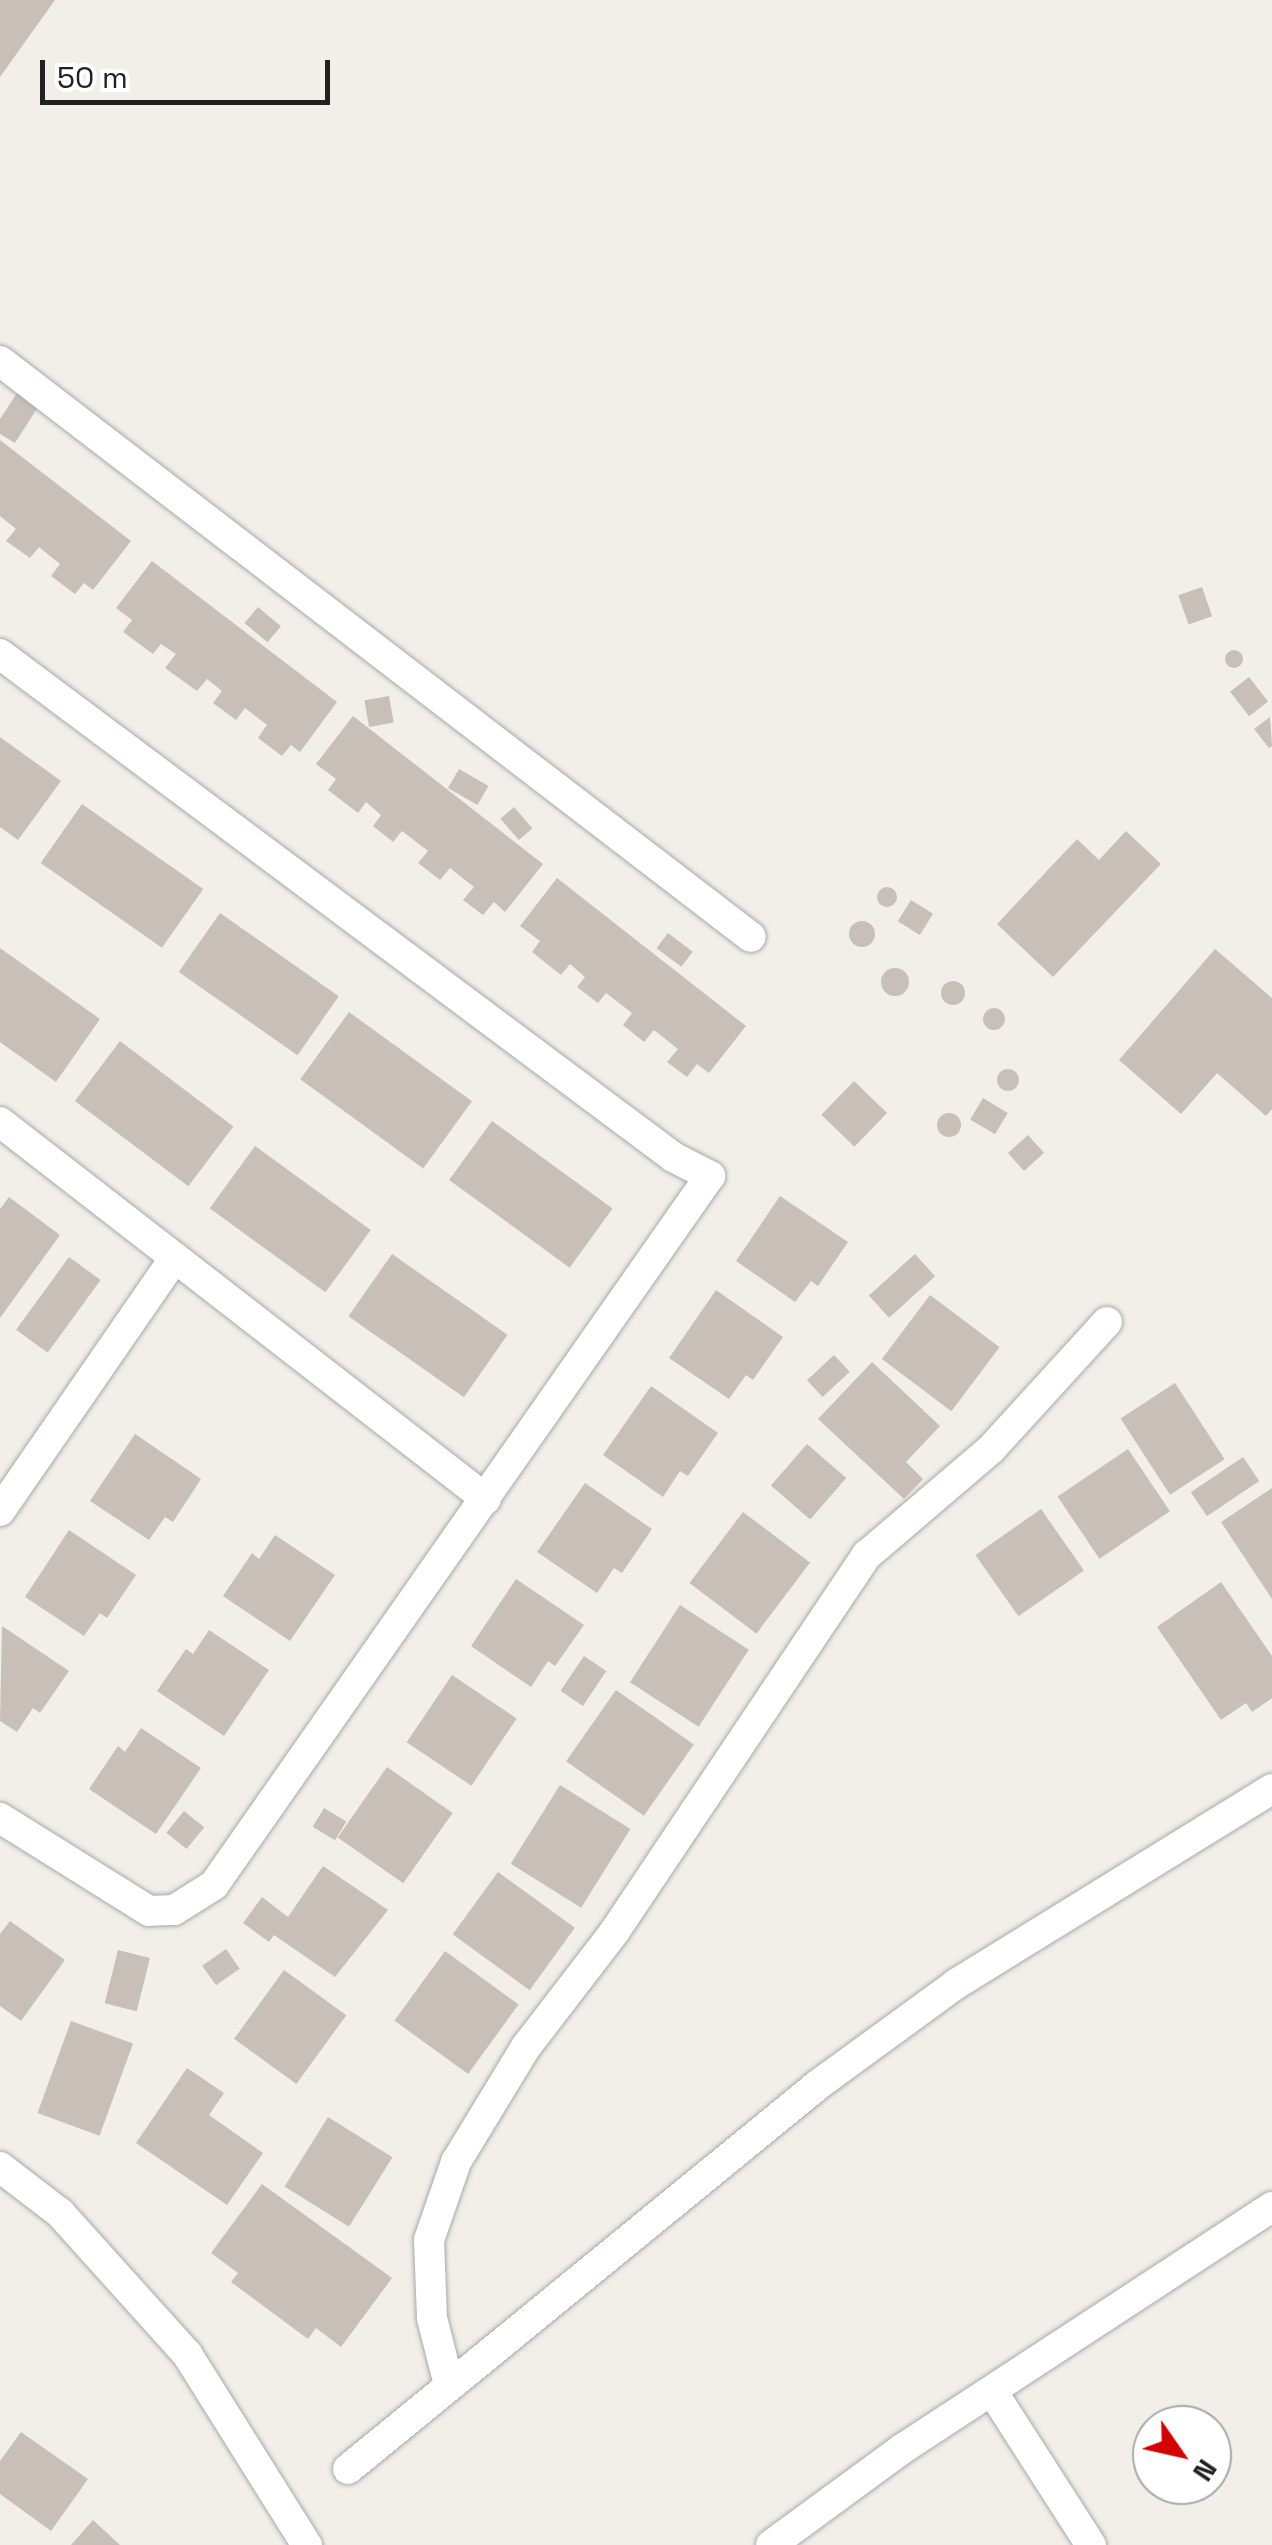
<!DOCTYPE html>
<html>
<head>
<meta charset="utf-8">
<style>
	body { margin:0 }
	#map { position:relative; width:1272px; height:2545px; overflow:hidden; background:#f2efe9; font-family:"Space Grotesk",sans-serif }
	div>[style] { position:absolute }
	.building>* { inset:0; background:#c7bfb8; transform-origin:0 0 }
	.round { border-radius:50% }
	.roads { filter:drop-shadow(0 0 2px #a9a9a9) drop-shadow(0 0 2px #a9a9a9) }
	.street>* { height:30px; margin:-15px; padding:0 15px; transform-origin:15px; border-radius:15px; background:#fff }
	span { translate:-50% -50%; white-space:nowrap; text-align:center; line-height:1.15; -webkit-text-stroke:9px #fff; paint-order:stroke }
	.north { position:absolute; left:1132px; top:2405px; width:100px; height:100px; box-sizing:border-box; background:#fff; border:2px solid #a7a7a7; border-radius:50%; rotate:124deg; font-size:28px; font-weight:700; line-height:40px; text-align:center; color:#222 }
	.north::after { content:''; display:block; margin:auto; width:35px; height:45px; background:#d40000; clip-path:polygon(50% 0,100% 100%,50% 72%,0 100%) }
	.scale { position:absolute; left:40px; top:60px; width:290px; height:45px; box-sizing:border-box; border:5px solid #222; border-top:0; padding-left:12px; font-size:30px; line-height:35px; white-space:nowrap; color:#222; -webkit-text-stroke:8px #fff; paint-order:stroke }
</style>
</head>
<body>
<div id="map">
	<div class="building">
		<div style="clip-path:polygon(0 0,55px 0,0 77px)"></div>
		<div style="clip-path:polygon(17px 393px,38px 407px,15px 443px,0 434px,0 419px)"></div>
		<div style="clip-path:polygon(0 440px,131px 541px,93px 590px,84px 583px,75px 594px,51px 576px,60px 564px,39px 547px,30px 558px,6px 541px,16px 529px,0 516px)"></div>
		<div style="clip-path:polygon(152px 561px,337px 702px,300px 752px,291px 745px,282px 756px,258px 738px,267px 725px,245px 708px,236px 720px,213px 703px,222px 691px,207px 679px,197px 691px,165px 668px,176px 654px,161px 644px,153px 654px,123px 632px,132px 620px,116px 608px)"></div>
		<div style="left:1202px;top:587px;width:31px;height:25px;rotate:71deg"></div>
		<div style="left:258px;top:607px;width:30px;height:21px;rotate:40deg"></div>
		<div class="round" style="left:1225px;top:650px;width:18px;height:18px"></div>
		<div style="left:1249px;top:677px;width:31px;height:24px;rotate:52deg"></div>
		<div style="left:389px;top:696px;width:27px;height:25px;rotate:80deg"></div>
		<div style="clip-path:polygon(353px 716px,543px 864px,505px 912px,494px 902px,483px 915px,463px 900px,474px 887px,450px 868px,440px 880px,418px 863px,428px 851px,402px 831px,393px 842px,373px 826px,381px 815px,366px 802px,358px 813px,328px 790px,336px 779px,316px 764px)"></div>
		<div style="clip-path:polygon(1270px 717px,1272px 746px,1269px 748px,1254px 729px)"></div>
		<div style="clip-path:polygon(0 737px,61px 781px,18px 840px,0 827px)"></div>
		<div style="left:459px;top:769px;width:34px;height:22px;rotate:30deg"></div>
		<div style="left:82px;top:804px;width:148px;height:72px;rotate:35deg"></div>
		<div style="left:514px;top:807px;width:28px;height:18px;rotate:49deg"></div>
		<div style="clip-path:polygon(1126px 831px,1161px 864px,1053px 977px,997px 924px,1077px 839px,1099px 860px)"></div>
		<div style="clip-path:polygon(557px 878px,746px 1026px,709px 1073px,697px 1064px,687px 1077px,667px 1062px,678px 1049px,654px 1030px,644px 1042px,623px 1025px,632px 1013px,606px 993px,598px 1003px,577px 987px,585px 977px,570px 964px,561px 975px,532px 952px,540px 941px,520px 926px)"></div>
		<div class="round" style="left:877px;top:887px;width:20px;height:20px"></div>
		<div style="left:911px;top:900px;width:26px;height:25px;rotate:32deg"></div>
		<div style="left:220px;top:913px;width:145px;height:72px;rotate:35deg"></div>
		<div class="round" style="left:849px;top:921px;width:26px;height:26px"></div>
		<div style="left:668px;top:933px;width:31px;height:19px;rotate:37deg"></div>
		<div style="clip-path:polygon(0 948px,100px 1019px,56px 1082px,0 1042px)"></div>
		<div style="clip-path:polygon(1215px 949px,1272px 998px,1272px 1109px,1266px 1116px,1217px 1073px,1181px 1114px,1119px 1060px)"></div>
		<div class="round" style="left:881px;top:968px;width:28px;height:28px"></div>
		<div class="round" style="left:941px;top:981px;width:24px;height:24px"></div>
		<div class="round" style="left:983px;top:1008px;width:22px;height:22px"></div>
		<div style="left:349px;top:1012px;width:152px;height:83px;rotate:36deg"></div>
		<div style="left:120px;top:1041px;width:142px;height:75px;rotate:37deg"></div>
		<div class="round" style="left:997px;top:1069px;width:22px;height:22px"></div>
		<div style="left:854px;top:1081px;width:46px;height:47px;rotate:44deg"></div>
		<div style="left:983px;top:1098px;width:29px;height:25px;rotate:31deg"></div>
		<div class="round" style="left:937px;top:1113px;width:24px;height:24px"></div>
		<div style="left:492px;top:1121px;width:149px;height:73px;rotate:36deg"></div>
		<div style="left:1028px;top:1135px;width:24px;height:27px;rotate:48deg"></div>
		<div style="left:255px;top:1146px;width:143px;height:77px;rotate:36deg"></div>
		<div style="clip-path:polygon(780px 1196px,848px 1242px,818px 1286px,811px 1281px,795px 1302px,736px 1261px)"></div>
		<div style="clip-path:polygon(9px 1197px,60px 1235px,0 1318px,0 1209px)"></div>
		<div style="left:392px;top:1254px;width:141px;height:76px;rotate:35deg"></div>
		<div style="left:915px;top:1254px;width:30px;height:62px;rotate:48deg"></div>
		<div style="left:69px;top:1257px;width:39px;height:90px;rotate:36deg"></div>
		<div style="clip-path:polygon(716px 1290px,783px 1337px,753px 1380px,746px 1375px,729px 1399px,669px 1358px)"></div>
		<div style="left:930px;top:1295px;width:87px;height:80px;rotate:37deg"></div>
		<div style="left:834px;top:1355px;width:23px;height:37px;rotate:47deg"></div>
		<div style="clip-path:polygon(872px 1362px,940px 1426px,906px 1462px,923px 1479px,904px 1499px,818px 1419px)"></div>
		<div style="left:1175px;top:1383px;width:91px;height:65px;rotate:57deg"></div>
		<div style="clip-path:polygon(651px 1386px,718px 1433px,688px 1476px,680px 1471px,663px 1497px,603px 1455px)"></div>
		<div style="clip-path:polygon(135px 1434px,201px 1479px,173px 1522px,165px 1517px,149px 1540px,90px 1501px)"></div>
		<div style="left:807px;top:1444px;width:52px;height:55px;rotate:41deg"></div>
		<div style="left:1128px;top:1449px;width:75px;height:85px;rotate:56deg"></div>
		<div style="left:1243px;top:1457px;width:29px;height:63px;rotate:56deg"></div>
		<div style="clip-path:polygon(585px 1483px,652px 1529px,622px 1573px,614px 1568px,597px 1593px,537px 1552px)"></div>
		<div style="clip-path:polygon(1272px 1488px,1272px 1599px,1221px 1522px)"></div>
		<div style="left:1041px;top:1509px;width:75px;height:80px;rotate:55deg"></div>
		<div style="left:743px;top:1512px;width:84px;height:89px;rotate:37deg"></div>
		<div style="clip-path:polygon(69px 1530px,136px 1575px,107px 1618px,100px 1613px,84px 1636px,25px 1597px)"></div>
		<div style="clip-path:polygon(275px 1535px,335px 1575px,290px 1641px,223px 1596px,252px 1553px,259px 1559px)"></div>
		<div style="clip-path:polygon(516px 1579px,584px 1625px,555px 1666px,548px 1661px,531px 1687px,471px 1646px)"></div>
		<div style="clip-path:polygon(1221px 1582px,1272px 1656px,1272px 1698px,1252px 1712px,1246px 1703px,1221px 1720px,1157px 1627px)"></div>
		<div style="left:680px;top:1605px;width:82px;height:92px;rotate:33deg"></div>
		<div style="clip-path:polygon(2px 1626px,69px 1671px,40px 1713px,33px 1708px,17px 1732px,0 1721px)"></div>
		<div style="clip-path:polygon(209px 1630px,269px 1670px,224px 1736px,157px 1691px,186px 1649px,193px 1654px)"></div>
		<div style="left:584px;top:1656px;width:27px;height:42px;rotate:34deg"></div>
		<div style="left:452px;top:1675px;width:78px;height:81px;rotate:34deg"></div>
		<div style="left:616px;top:1690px;width:95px;height:87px;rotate:35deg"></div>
		<div style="clip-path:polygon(141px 1728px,201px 1768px,156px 1834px,89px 1789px,118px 1746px,125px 1752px)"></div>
		<div style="left:387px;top:1767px;width:80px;height:86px;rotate:35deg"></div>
		<div style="left:560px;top:1785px;width:83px;height:93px;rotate:32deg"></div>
		<div style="left:324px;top:1808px;width:26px;height:22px;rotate:31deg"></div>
		<div style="left:184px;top:1811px;width:26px;height:28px;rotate:39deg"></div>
		<div style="clip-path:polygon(323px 1866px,388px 1910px,335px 1977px,274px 1935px,269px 1942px,243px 1923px,262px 1897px,288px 1917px)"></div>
		<div style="left:498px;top:1872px;width:95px;height:77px;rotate:36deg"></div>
		<div style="clip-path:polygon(10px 1921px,65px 1960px,21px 2021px,0 2006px,0 1934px)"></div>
		<div style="left:226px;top:1949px;width:24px;height:29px;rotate:55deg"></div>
		<div style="left:118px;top:1950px;width:33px;height:55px;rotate:14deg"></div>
		<div style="left:445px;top:1951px;width:91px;height:86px;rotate:36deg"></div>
		<div style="left:284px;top:1970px;width:77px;height:85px;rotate:36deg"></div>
		<div style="left:71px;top:2021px;width:66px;height:98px;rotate:20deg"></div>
		<div style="clip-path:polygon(187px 2068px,224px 2093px,209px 2115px,263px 2153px,227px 2205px,136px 2143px)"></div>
		<div style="left:328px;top:2117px;width:76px;height:82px;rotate:32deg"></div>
		<div style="clip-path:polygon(262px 2184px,392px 2278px,341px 2347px,316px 2328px,308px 2339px,231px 2282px,238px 2273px,211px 2253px)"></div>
		<div style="clip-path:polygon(21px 2432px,88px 2479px,51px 2531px,0 2494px,0 2461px)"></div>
		<div style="clip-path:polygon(93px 2520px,120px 2545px,71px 2545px)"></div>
	</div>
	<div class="roads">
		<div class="street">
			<div style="left:0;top:361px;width:946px;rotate:37.49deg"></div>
			<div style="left:0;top:654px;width:840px;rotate:36.77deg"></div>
			<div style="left:673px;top:1157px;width:42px;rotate:27.2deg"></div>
			<div style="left:710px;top:1176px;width:865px;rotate:124.98deg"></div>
			<div style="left:214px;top:1885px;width:47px;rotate:148deg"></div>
			<div style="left:174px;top:1910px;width:25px;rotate:178deg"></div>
			<div style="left:149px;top:1911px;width:176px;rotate:-148deg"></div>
			<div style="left:0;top:1122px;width:615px;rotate:37.8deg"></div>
			<div style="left:0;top:1511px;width:308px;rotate:-55.4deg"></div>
			<div style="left:0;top:2167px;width:76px;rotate:37.5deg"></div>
			<div style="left:60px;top:2213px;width:190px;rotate:48deg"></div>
			<div style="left:187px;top:2354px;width:226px;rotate:57.9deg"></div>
			<div style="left:448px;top:2381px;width:65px;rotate:-104.3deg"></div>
			<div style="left:432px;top:2318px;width:78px;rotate:-92.2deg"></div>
			<div style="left:429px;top:2240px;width:83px;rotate:-70.9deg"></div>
			<div style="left:456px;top:2162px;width:135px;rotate:-58.7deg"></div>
			<div style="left:526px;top:2047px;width:146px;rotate:-52.5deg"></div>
			<div style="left:615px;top:1931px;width:453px;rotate:-56.2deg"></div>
			<div style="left:867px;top:1555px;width:163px;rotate:-40.5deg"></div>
			<div style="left:991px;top:1449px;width:172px;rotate:-47.6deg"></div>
			<div style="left:992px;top:2391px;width:183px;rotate:57.3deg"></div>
			<div style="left:348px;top:2469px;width:608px;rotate:-39.26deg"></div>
			<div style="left:819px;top:2084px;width:170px;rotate:-36.1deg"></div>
			<div style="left:956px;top:1984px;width:371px;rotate:-31.7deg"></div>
			<div style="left:771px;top:2545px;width:162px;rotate:-36.2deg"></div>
			<div style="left:902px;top:2449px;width:442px;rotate:-33.2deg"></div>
		</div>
	</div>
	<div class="north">N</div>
	<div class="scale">50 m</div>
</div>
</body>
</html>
